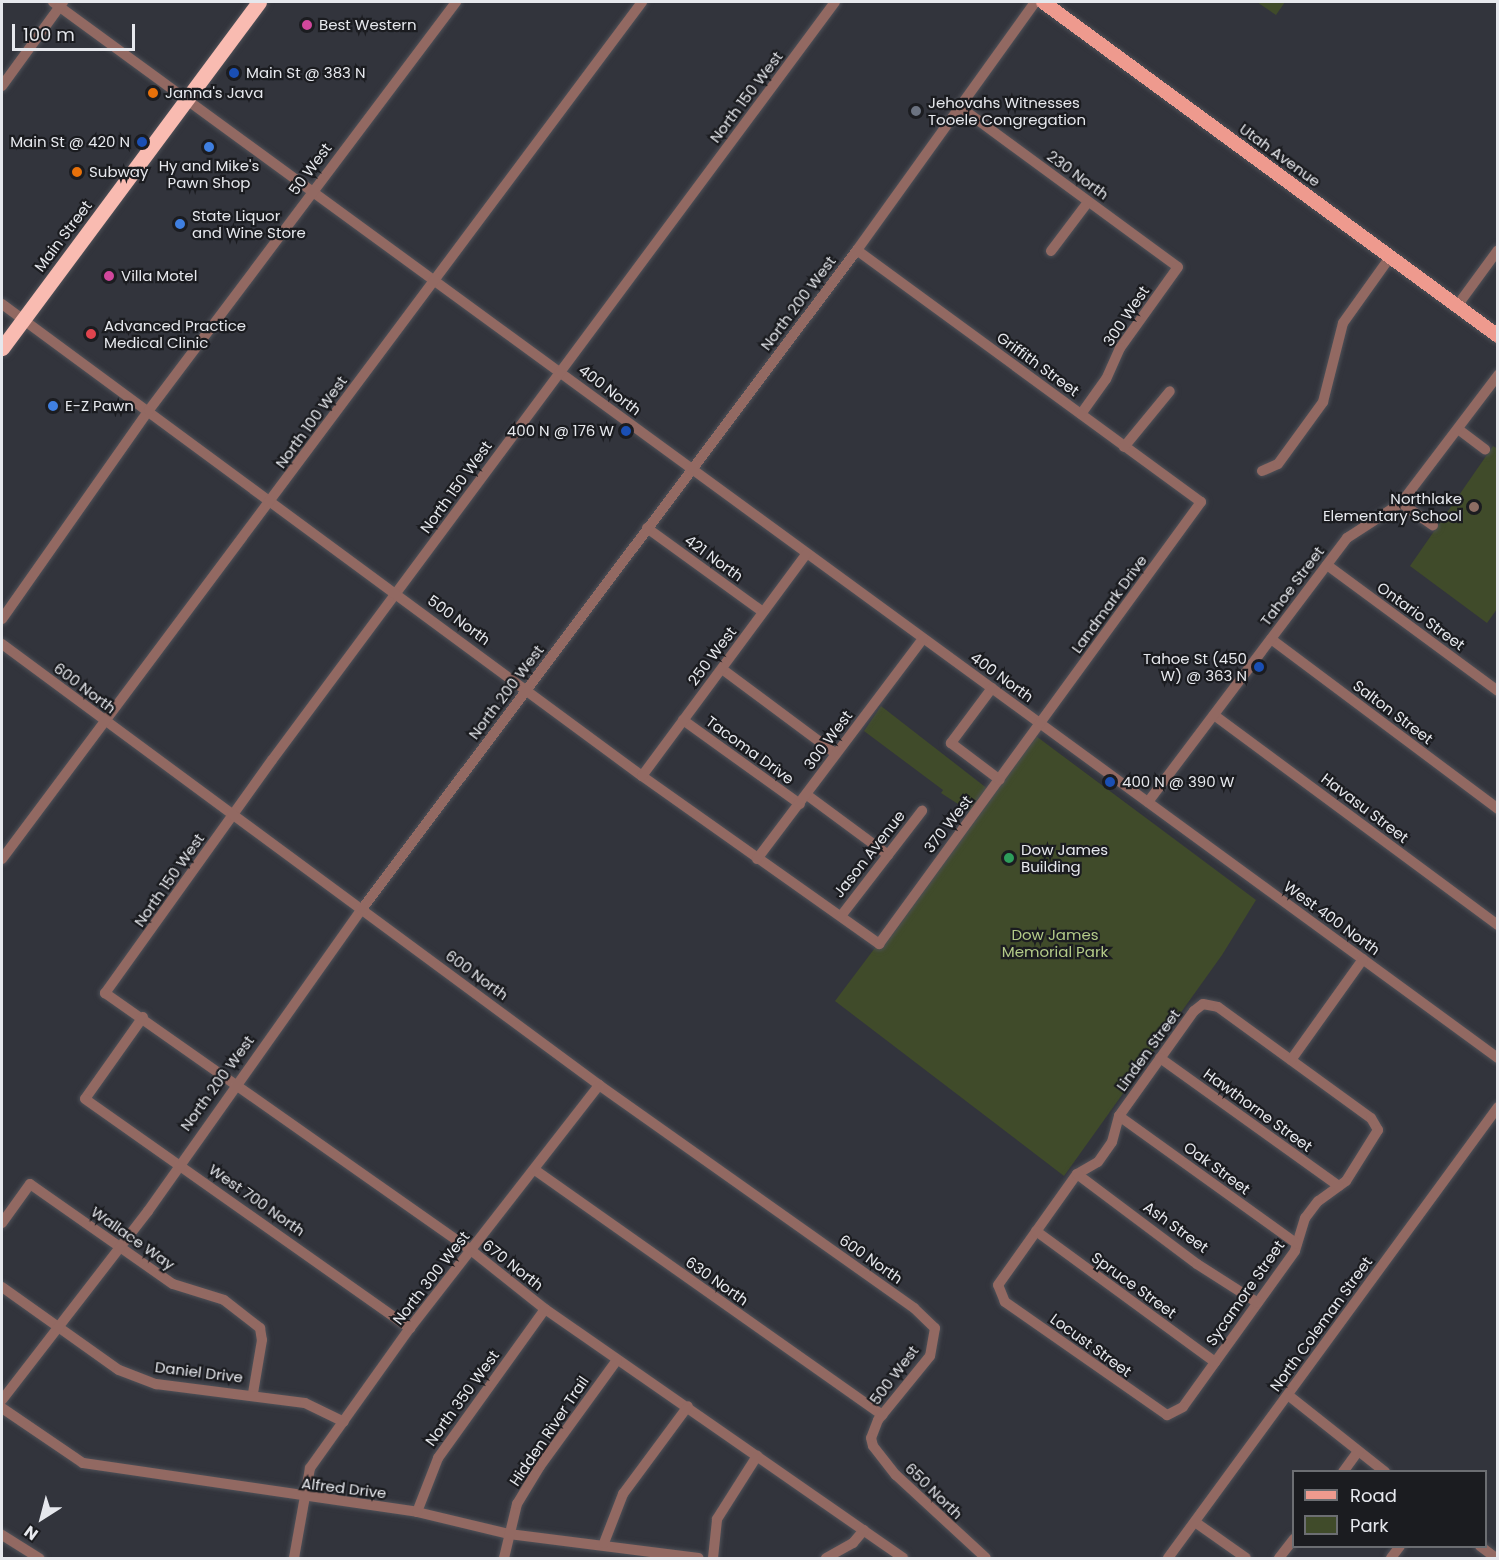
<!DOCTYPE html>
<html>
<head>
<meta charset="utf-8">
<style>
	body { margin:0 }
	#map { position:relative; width:1499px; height:1560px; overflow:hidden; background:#32343c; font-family:Poppins,sans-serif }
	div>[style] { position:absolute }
	.green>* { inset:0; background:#404b2a }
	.roads { filter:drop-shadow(0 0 2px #4f5158) drop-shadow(0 0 2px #4f5158) }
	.minor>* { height:10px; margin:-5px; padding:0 5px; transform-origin:5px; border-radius:5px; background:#926962 }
	.major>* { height:14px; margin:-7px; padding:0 7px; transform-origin:7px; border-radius:7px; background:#ee9a8e }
	.highway>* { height:15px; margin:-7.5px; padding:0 7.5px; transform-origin:7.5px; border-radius:7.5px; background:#f9bbb1 }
	.dots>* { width:16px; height:16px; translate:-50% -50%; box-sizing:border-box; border:3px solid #1b1c20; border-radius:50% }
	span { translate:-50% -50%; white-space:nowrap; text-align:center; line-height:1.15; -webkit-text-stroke:4.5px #1b1c20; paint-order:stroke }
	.poi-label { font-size:15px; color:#e6e8ed }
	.left { translate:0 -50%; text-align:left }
	.right { translate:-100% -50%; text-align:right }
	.street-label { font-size:15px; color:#e6e8ed }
	.park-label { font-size:15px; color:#b3ca88 }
	.frame { position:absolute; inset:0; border:3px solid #e6e8ed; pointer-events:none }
	.legend { position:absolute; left:1292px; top:1470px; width:195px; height:78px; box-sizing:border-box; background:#1b1c20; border:2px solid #6c6e72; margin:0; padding:8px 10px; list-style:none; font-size:18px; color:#e6e8ed }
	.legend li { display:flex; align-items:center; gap:12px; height:30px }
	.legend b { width:30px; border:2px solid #6c6e72 }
	.north { position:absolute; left:12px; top:1488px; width:60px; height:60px; -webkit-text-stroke:4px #1b1c20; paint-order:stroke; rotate:216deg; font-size:16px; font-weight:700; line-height:24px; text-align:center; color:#e6e8ed }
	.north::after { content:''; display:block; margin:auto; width:21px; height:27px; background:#e6e8ed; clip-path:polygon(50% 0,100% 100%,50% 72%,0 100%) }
	.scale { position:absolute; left:12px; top:24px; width:123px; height:27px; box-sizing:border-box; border:3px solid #e6e8ed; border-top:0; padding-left:8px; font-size:18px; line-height:21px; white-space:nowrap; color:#e6e8ed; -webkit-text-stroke:4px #1b1c20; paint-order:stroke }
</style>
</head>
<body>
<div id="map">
	<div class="green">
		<div style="clip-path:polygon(1257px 2px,1285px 2px,1276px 15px)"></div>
		<div style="clip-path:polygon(1493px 446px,1498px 449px,1497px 609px,1487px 623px,1410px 566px)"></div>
		<div style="clip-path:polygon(881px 706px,993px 793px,1036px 736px,1256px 900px,1222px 955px,1064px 1176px,835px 1001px,975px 815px,941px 793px,943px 790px,864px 731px)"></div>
	</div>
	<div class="roads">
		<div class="minor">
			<div style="left:53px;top:2px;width:1790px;rotate:36.16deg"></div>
			<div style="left:835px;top:2px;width:944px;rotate:126.6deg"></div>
			<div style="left:272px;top:760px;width:287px;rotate:125.6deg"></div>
			<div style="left:105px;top:993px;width:449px;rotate:35.1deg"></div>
			<div style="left:472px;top:1251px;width:93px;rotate:38.5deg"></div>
			<div style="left:545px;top:1309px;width:436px;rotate:34.8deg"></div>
			<div style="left:2px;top:86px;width:104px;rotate:-54deg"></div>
			<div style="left:960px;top:107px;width:270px;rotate:36.3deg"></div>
			<div style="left:1178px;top:267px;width:100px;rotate:125.6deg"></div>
			<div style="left:1120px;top:348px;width:34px;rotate:114deg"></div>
			<div style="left:1106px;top:379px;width:43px;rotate:125.5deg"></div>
			<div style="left:1051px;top:251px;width:61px;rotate:-52.9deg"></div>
			<div style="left:2px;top:304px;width:795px;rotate:36.41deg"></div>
			<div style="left:642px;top:776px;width:291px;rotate:35.3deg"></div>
			<div style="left:879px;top:944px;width:547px;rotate:-53.93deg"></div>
			<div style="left:1201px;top:502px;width:426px;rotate:-143.8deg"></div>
			<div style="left:1457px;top:306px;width:69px;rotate:-53.8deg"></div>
			<div style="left:1458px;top:429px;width:34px;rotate:37deg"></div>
			<div style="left:1124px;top:447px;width:72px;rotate:-50.6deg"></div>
			<div style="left:1262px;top:471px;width:17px;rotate:-24deg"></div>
			<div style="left:1278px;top:464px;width:77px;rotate:-54deg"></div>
			<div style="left:1323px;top:402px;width:81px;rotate:-75.8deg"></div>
			<div style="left:1343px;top:323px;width:81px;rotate:-54.5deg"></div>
			<div style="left:1401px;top:503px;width:39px;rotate:35deg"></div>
			<div style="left:647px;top:528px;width:143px;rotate:35.9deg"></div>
			<div style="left:1327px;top:565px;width:212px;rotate:36.4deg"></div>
			<div style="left:2px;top:619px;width:256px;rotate:-54.9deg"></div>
			<div style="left:149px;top:410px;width:511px;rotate:-53.04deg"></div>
			<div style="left:1271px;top:639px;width:284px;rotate:36.8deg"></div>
			<div style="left:2px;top:644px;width:742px;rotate:36.45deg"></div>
			<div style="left:599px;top:1085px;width:386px;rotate:35.3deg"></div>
			<div style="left:914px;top:1308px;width:29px;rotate:44deg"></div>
			<div style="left:935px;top:1328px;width:28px;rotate:100deg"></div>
			<div style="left:930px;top:1356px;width:82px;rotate:129.1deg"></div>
			<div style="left:878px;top:1420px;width:19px;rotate:111deg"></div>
			<div style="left:871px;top:1438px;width:8px;rotate:76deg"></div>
			<div style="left:873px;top:1446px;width:37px;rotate:52deg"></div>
			<div style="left:896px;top:1475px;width:122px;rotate:42.7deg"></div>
			<div style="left:722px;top:669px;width:142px;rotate:36.7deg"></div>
			<div style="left:992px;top:688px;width:69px;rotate:126.7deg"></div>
			<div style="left:951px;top:743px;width:61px;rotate:37.1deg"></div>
			<div style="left:1214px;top:715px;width:353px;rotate:36.5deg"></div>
			<div style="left:683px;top:720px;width:144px;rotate:35.7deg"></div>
			<div style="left:642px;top:776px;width:276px;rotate:-53.5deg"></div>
			<div style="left:807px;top:795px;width:101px;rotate:36.5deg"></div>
			<div style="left:1148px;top:802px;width:331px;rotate:-53deg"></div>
			<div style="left:1347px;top:538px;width:64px;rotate:-32.9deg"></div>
			<div style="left:1401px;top:503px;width:161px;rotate:-52.8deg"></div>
			<div style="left:2px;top:859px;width:1070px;rotate:-53.25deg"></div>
			<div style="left:757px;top:859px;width:276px;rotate:-53deg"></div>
			<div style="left:841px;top:916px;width:133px;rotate:-52.4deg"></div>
			<div style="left:1203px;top:1004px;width:15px;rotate:11deg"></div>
			<div style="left:1218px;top:1007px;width:189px;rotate:36deg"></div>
			<div style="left:1371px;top:1118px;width:14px;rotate:60deg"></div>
			<div style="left:1378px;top:1130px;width:60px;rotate:122.1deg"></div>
			<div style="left:1346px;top:1181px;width:34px;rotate:144deg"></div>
			<div style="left:1318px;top:1201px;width:21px;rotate:127deg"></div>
			<div style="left:1305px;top:1218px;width:34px;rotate:107deg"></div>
			<div style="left:1295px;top:1251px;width:192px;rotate:125.7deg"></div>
			<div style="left:1183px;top:1407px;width:18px;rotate:153deg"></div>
			<div style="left:1167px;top:1415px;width:198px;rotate:-145.1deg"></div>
			<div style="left:1005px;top:1302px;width:18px;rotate:-112deg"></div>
			<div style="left:998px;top:1285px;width:136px;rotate:-54.6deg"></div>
			<div style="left:1077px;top:1174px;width:24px;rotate:-30deg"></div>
			<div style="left:1098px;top:1162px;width:24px;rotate:-55deg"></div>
			<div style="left:1112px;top:1142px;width:27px;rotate:-75deg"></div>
			<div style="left:1119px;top:1116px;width:129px;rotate:-54.5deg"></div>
			<div style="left:1194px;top:1011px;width:11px;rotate:-38deg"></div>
			<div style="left:143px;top:1017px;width:100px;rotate:125.3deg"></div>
			<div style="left:85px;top:1099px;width:398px;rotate:35.2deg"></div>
			<div style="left:1160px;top:1058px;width:220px;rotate:35.6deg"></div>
			<div style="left:1291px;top:1060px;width:124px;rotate:-54.5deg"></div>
			<div style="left:1119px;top:1116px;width:219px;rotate:35.7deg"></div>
			<div style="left:535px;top:1170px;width:425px;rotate:35.2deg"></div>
			<div style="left:1077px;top:1174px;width:150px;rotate:36.9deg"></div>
			<div style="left:1197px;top:1264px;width:72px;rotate:32.6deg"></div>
			<div style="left:2px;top:1223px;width:48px;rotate:-54.3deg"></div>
			<div style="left:30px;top:1184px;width:174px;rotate:35deg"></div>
			<div style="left:173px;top:1284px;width:53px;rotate:17.4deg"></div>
			<div style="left:224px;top:1300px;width:46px;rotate:37.9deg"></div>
			<div style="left:260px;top:1328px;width:12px;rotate:81deg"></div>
			<div style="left:262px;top:1340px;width:54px;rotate:99.6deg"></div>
			<div style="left:1036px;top:1231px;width:222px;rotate:36.2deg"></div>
			<div style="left:2px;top:1287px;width:143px;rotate:35.4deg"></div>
			<div style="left:119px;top:1370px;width:40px;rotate:21deg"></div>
			<div style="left:156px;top:1384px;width:150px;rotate:7.3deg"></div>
			<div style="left:305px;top:1403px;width:43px;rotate:26deg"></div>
			<div style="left:1288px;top:1395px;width:124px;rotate:38.4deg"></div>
			<div style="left:2px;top:1400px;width:239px;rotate:-52.3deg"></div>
			<div style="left:148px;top:1211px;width:370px;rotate:-54.7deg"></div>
			<div style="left:362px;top:909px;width:824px;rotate:-53.09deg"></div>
			<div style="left:857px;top:250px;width:305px;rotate:-54.3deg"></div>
			<div style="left:2px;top:1408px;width:98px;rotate:34.2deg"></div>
			<div style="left:83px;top:1463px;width:338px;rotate:8.3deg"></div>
			<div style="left:417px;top:1512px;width:95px;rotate:13.4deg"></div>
			<div style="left:509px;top:1534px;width:191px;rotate:7.2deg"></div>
			<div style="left:1343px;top:1472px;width:26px;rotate:-54deg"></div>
			<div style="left:417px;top:1512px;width:58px;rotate:-68.7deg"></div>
			<div style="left:438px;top:1458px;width:183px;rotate:-54.3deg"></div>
			<div style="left:1195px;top:1522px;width:62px;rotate:35.2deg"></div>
			<div style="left:2px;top:1535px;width:44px;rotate:31.9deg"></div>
			<div style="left:604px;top:1543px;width:53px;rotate:-68.8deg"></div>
			<div style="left:623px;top:1494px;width:109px;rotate:-53.5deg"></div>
			<div style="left:1480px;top:1546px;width:20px;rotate:37deg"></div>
			<div style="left:294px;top:1558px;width:91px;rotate:-79.9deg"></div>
			<div style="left:310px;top:1468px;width:172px;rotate:-54.5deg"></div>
			<div style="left:410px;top:1328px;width:308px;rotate:-52.1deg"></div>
			<div style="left:504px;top:1558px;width:56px;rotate:-76.5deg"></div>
			<div style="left:517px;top:1504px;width:44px;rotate:-58.8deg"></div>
			<div style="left:540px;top:1466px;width:131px;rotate:-54deg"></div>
			<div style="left:713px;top:1558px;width:39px;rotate:-84deg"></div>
			<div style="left:717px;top:1519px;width:75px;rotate:-57.6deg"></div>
			<div style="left:826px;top:1558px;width:31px;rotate:-29deg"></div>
			<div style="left:853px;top:1543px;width:17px;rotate:-50deg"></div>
			<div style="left:1168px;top:1558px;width:559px;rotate:-53.81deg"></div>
			<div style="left:1279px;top:1558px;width:24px;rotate:-52deg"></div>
			<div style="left:1391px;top:1558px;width:15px;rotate:-53deg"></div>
		</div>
		<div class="major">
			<div style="left:1043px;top:2px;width:564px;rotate:36.28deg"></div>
		</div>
		<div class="highway">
			<div style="left:2px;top:348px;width:431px;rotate:-53.4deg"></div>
		</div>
	</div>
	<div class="dots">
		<div style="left:307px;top:25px;background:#d1479c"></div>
		<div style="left:234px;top:73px;background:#1a4fb4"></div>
		<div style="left:153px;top:93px;background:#e8710a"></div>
		<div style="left:916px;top:111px;background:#6b7280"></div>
		<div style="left:142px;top:142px;background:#1a4fb4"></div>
		<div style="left:209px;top:147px;background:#3f7fe0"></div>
		<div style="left:77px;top:172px;background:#e8710a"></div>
		<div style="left:180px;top:224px;background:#3f7fe0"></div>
		<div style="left:109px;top:276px;background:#d1479c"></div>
		<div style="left:91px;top:334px;background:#e0444e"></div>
		<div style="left:53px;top:406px;background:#3f7fe0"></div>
		<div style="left:626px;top:431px;background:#1a4fb4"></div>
		<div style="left:1474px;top:507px;background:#8d6e63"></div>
		<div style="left:1259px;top:667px;background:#1a4fb4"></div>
		<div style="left:1110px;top:782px;background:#1a4fb4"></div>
		<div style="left:1009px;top:858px;background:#2e9e5b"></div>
	</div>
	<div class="poi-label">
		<span class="left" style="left:319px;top:25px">Best Western</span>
		<span class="left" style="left:246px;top:73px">Main St @ 383 N</span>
		<span class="left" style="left:165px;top:93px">Janna's Java</span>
		<span class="left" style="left:928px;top:111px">Jehovahs Witnesses<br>Tooele Congregation</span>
		<span class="right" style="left:130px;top:142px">Main St @ 420 N</span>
		<span style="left:209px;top:174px">Hy and Mike's<br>Pawn Shop</span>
		<span class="left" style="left:89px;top:172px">Subway</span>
		<span class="left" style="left:192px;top:224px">State Liquor<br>and Wine Store</span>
		<span class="left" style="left:121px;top:276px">Villa Motel</span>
		<span class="left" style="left:104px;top:334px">Advanced Practice<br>Medical Clinic</span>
		<span class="left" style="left:65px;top:406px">E-Z Pawn</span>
		<span class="right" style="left:614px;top:431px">400 N @ 176 W</span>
		<span class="right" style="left:1462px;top:507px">Northlake<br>Elementary School</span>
		<span class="right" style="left:1247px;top:667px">Tahoe St (450<br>W) @ 363 N</span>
		<span class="left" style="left:1122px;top:782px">400 N @ 390 W</span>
		<span class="left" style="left:1021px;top:858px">Dow James<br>Building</span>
	</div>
	<div class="street-label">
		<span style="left:746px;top:97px;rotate:-53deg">North 150 West</span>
		<span style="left:1280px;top:155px;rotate:36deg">Utah Avenue</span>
		<span style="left:310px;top:169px;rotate:-53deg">50 West</span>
		<span style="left:1078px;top:175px;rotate:36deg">230 North</span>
		<span style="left:63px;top:236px;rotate:-53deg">Main Street</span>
		<span style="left:798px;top:303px;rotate:-53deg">North 200 West</span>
		<span style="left:1126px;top:316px;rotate:-56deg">300 West</span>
		<span style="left:1038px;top:364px;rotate:36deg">Griffith Street</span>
		<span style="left:610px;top:390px;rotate:37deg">400 North</span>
		<span style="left:311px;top:422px;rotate:-54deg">North 100 West</span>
		<span style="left:456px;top:487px;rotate:-54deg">North 150 West</span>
		<span style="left:714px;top:558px;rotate:36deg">421 North</span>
		<span style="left:1292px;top:586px;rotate:-53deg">Tahoe Street</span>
		<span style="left:1109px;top:604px;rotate:-54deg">Landmark Drive</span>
		<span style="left:1421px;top:616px;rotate:36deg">Ontario Street</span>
		<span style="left:459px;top:620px;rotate:36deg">500 North</span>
		<span style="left:712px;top:656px;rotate:-53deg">250 West</span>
		<span style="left:1002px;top:677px;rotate:36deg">400 North</span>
		<span style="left:85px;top:688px;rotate:37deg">600 North</span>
		<span style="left:506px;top:692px;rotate:-53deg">North 200 West</span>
		<span style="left:1393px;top:712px;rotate:37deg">Salton Street</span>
		<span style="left:828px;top:740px;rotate:-53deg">300 West</span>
		<span style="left:750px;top:750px;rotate:36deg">Tacoma Drive</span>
		<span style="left:1365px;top:808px;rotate:37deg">Havasu Street</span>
		<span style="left:948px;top:824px;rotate:-52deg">370 West</span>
		<span style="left:869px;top:854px;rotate:-52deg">Jason Avenue</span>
		<span style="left:169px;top:880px;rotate:-55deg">North 150 West</span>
		<span style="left:1332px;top:918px;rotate:36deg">West 400 North</span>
		<span style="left:477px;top:975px;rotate:36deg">600 North</span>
		<span style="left:1148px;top:1050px;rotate:-54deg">Linden Street</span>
		<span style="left:217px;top:1083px;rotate:-54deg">North 200 West</span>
		<span style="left:1258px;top:1110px;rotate:36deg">Hawthorne Street</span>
		<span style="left:1217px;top:1168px;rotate:36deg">Oak Street</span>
		<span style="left:257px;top:1200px;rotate:35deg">West 700 North</span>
		<span style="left:1176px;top:1227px;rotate:36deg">Ash Street</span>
		<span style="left:133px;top:1238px;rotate:35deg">Wallace Way</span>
		<span style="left:871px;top:1259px;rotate:35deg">600 North</span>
		<span style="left:513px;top:1265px;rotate:38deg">670 North</span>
		<span style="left:431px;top:1278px;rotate:-52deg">North 300 West</span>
		<span style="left:717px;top:1281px;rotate:35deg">630 North</span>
		<span style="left:1134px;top:1285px;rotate:36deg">Spruce Street</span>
		<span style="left:1245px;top:1293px;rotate:-55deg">Sycamore Street</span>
		<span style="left:1321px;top:1324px;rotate:-54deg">North Coleman Street</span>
		<span style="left:1091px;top:1345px;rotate:36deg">Locust Street</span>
		<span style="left:199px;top:1372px;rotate:7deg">Daniel Drive</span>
		<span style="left:894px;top:1375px;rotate:-53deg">500 West</span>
		<span style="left:462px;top:1398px;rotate:-54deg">North 350 West</span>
		<span style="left:549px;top:1431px;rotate:-56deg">Hidden River Trail</span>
		<span style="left:344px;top:1488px;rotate:7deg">Alfred Drive</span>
		<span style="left:934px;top:1491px;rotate:44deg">650 North</span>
	</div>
	<div class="park-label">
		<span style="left:1055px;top:943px">Dow James<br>Memorial Park</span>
	</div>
	<div class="frame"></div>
	<ul class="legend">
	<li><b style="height:8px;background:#ee9a8e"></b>Road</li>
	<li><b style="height:16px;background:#404b2a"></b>Park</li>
	</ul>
	<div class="north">N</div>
	<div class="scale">100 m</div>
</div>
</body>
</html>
